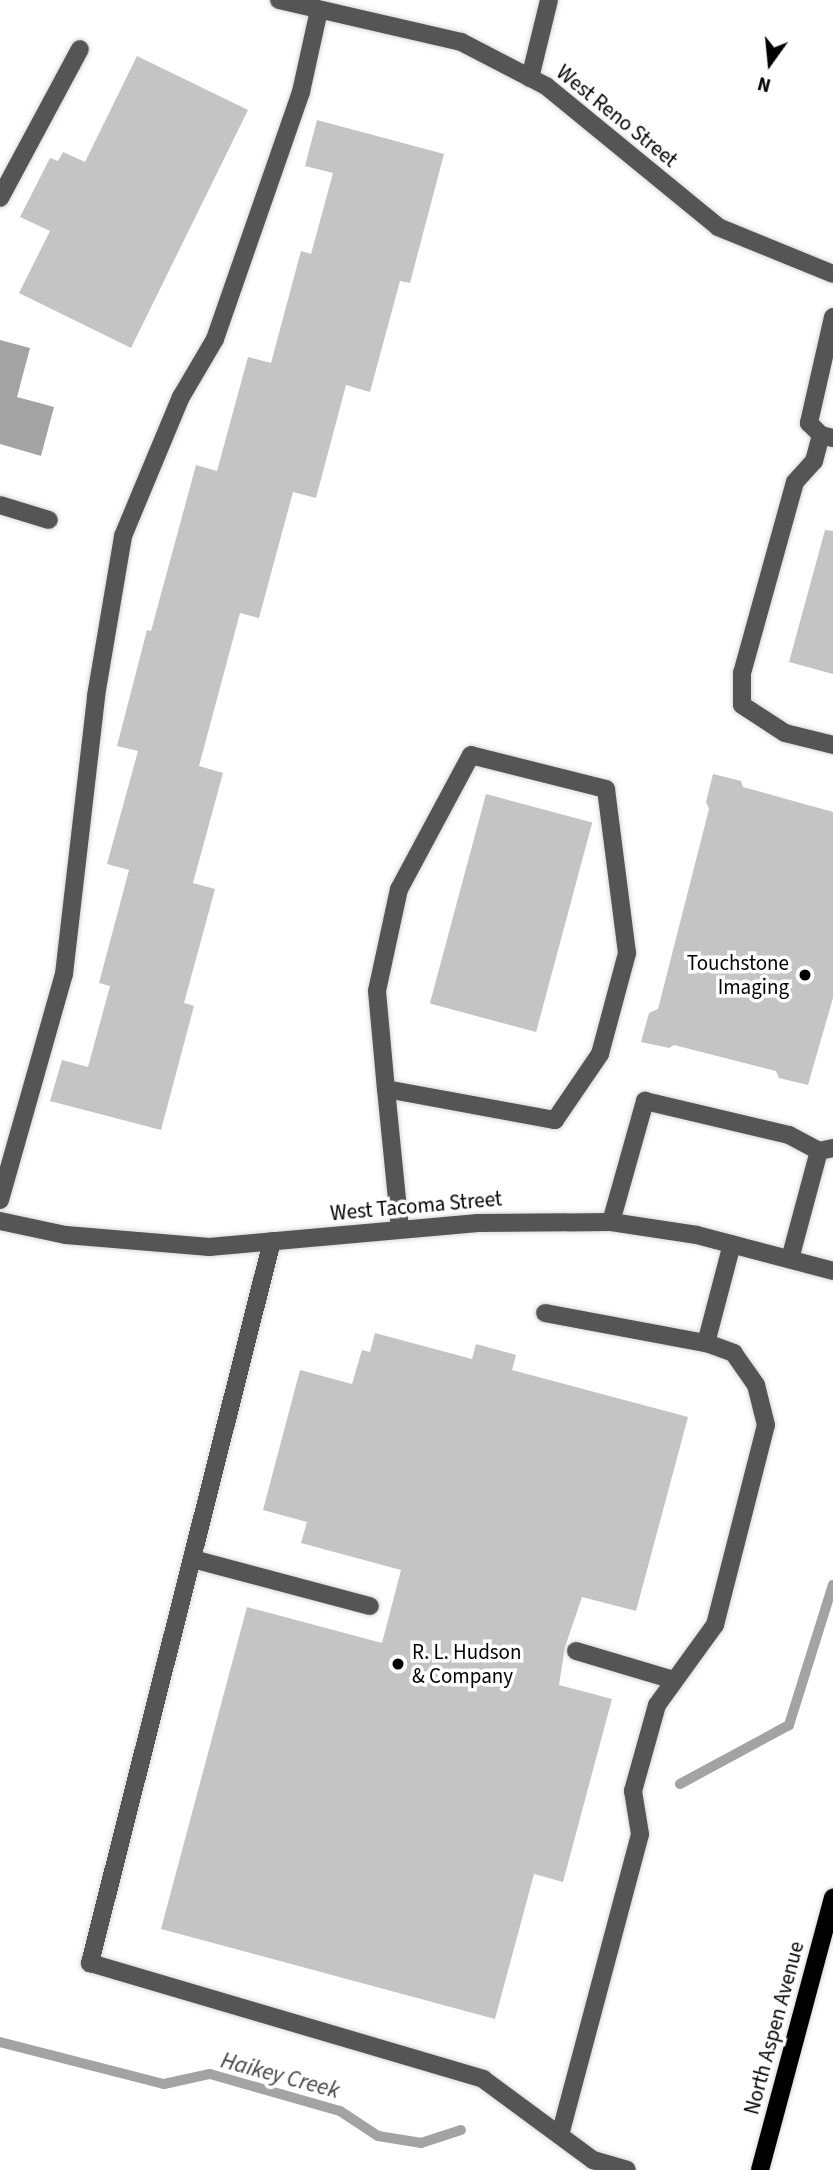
<!DOCTYPE html>
<html>
<head>
<meta charset="utf-8">
<style>
	body { margin:0 }
	#map { position:relative; width:833px; height:2170px; overflow:hidden; background:#fff; font-family:"Source Sans 3",sans-serif }
	div>[style] { position:absolute }
	.water>* { inset:0; background:#a3a3a3 }
	.stream>* { height:10px; margin:-5px; padding:0 5px; transform-origin:5px; border-radius:5px; background:#a3a3a3 }
	.building>* { inset:0; background:#c4c4c4; transform-origin:0 0 }
	.roads { filter:drop-shadow(0 0 2px #dbdbdb) drop-shadow(0 0 2px #dbdbdb) }
	.minor>* { height:18px; margin:-9px; padding:0 9px; transform-origin:9px; border-radius:9px; background:#555 }
	.major>* { height:18px; margin:-9px; padding:0 9px; transform-origin:9px; border-radius:9px; background:#000 }
	.dots>* { width:19px; height:19px; translate:-50% -50%; box-sizing:border-box; border:4px solid #fff; border-radius:50% }
	span { translate:-50% -50%; white-space:nowrap; text-align:center; line-height:1.15; -webkit-text-stroke:7px #fff; paint-order:stroke }
	.street-label { font-size:21px; color:#000 }
	.poi-label { font-size:21px; color:#000 }
	.right { translate:-100% -50%; text-align:right }
	.left { translate:0 -50%; text-align:left }
	.water-label { font-size:23px; color:#444; font-style:italic }
	.north { position:absolute; left:735px; top:28px; width:70px; height:70px; -webkit-text-stroke:5px #fff; paint-order:stroke; rotate:195deg; font-size:19px; font-weight:700; line-height:28px; text-align:center; color:#000 }
	.north::after { content:''; display:block; margin:auto; width:24px; height:32px; background:#000; clip-path:polygon(50% 0,100% 100%,50% 72%,0 100%) }
</style>
</head>
<body>
<div id="map">
	<div class="water">
		<div style="clip-path:polygon(0 340px,30px 348px,17px 397px,54px 407px,41px 456px,0 444px)"></div>
	</div>
	<div class="stream">
		<div style="left:680px;top:1784px;width:124px;rotate:-28.4deg"></div>
		<div style="left:789px;top:1725px;width:147px;rotate:-72.6deg"></div>
		<div style="left:0;top:2042px;width:169px;rotate:14.4deg"></div>
		<div style="left:164px;top:2084px;width:47px;rotate:-12.3deg"></div>
		<div style="left:210px;top:2074px;width:135px;rotate:15.9deg"></div>
		<div style="left:340px;top:2111px;width:45px;rotate:33.3deg"></div>
		<div style="left:378px;top:2136px;width:44px;rotate:9.2deg"></div>
		<div style="left:421px;top:2143px;width:42px;rotate:-18deg"></div>
	</div>
	<div class="building">
		<div style="clip-path:polygon(137px 56px,248px 110px,131px 348px,19px 293px,50px 231px,20px 217px,50px 158px,58px 161px,63px 152px,85px 162px)"></div>
		<div style="clip-path:polygon(317px 120px,444px 154px,410px 283px,400px 281px,370px 392px,346px 385px,316px 498px,293px 492px,259px 618px,240px 613px,199px 766px,223px 773px,193px 883px,215px 889px,184px 1003px,194px 1006px,161px 1130px,50px 1101px,62px 1060px,88px 1067px,110px 986px,99px 983px,129px 870px,107px 864px,138px 751px,117px 746px,147px 630px,151px 631px,196px 465px,217px 471px,248px 357px,271px 363px,301px 251px,311px 254px,333px 173px,305px 166px)"></div>
		<div style="clip-path:polygon(825px 530px,833px 531px,833px 674px,789px 662px)"></div>
		<div style="clip-path:polygon(713px 774px,741px 781px,743px 787px,833px 812px,833px 998px,808px 1085px,779px 1078px,776px 1071px,674px 1045px,669px 1048px,641px 1042px,649px 1013px,658px 1009px,709px 809px,706px 802px)"></div>
		<div style="left:486px;top:794px;width:110px;height:217px;rotate:15deg"></div>
		<div style="clip-path:polygon(375px 1333px,472px 1359px,476px 1344px,516px 1355px,512px 1370px,688px 1417px,636px 1611px,582px 1597px,565px 1647px,559px 1685px,612px 1699px,563px 1882px,534px 1874px,495px 2019px,161px 1929px,247px 1607px,382px 1643px,401px 1570px,301px 1543px,307px 1522px,263px 1510px,300px 1370px,352px 1384px,362px 1350px,370px 1352px)"></div>
	</div>
	<div class="roads">
		<div class="minor">
			<div style="left:279px;top:0;width:187px;rotate:13deg"></div>
			<div style="left:461px;top:42px;width:96px;rotate:27.4deg"></div>
			<div style="left:546px;top:86px;width:222px;rotate:39.3deg"></div>
			<div style="left:718px;top:227px;width:124px;rotate:22.2deg"></div>
			<div style="left:530px;top:78px;width:80px;rotate:-76.3deg"></div>
			<div style="left:0;top:198px;width:169px;rotate:-61.8deg"></div>
			<div style="left:833px;top:317px;width:109px;rotate:102.8deg"></div>
			<div style="left:809px;top:423px;width:17px;rotate:45deg"></div>
			<div style="left:821px;top:435px;width:12px;rotate:14deg"></div>
			<div style="left:821px;top:435px;width:27px;rotate:105deg"></div>
			<div style="left:814px;top:461px;width:28px;rotate:132deg"></div>
			<div style="left:795px;top:482px;width:198px;rotate:105.5deg"></div>
			<div style="left:742px;top:673px;width:32px;rotate:90deg"></div>
			<div style="left:742px;top:705px;width:51px;rotate:33.1deg"></div>
			<div style="left:785px;top:733px;width:49px;rotate:14deg"></div>
			<div style="left:0;top:505px;width:51px;rotate:17deg"></div>
			<div style="left:386px;top:1089px;width:172px;rotate:10.4deg"></div>
			<div style="left:555px;top:1120px;width:80px;rotate:-55.7deg"></div>
			<div style="left:600px;top:1054px;width:105px;rotate:-75deg"></div>
			<div style="left:627px;top:953px;width:165px;rotate:-97.3deg"></div>
			<div style="left:606px;top:789px;width:139px;rotate:-165.9deg"></div>
			<div style="left:471px;top:755px;width:152px;rotate:118.2deg"></div>
			<div style="left:399px;top:889px;width:104px;rotate:102.2deg"></div>
			<div style="left:377px;top:991px;width:98px;rotate:84.8deg"></div>
			<div style="left:386px;top:1089px;width:141px;rotate:84.3deg"></div>
			<div style="left:0;top:1200px;width:235px;rotate:-74.2deg"></div>
			<div style="left:64px;top:974px;width:280px;rotate:-83.4deg"></div>
			<div style="left:96px;top:696px;width:162px;rotate:-80.4deg"></div>
			<div style="left:123px;top:536px;width:151px;rotate:-67.4deg"></div>
			<div style="left:181px;top:397px;width:67px;rotate:-59.6deg"></div>
			<div style="left:215px;top:339px;width:262px;rotate:-70.8deg"></div>
			<div style="left:301px;top:92px;width:84px;rotate:-77.6deg"></div>
			<div style="left:0;top:1221px;width:67px;rotate:12deg"></div>
			<div style="left:66px;top:1235px;width:144px;rotate:4.8deg"></div>
			<div style="left:209px;top:1247px;width:270px;rotate:-5.1deg"></div>
			<div style="left:478px;top:1223px;width:133px;rotate:-0.4deg"></div>
			<div style="left:611px;top:1222px;width:87px;rotate:8.6deg"></div>
			<div style="left:697px;top:1235px;width:141px;rotate:14.8deg"></div>
			<div style="left:611px;top:1222px;width:126px;rotate:-74.3deg"></div>
			<div style="left:645px;top:1101px;width:148px;rotate:13.3deg"></div>
			<div style="left:789px;top:1135px;width:34px;rotate:28deg"></div>
			<div style="left:819px;top:1151px;width:14px;rotate:-12deg"></div>
			<div style="left:272px;top:1241px;width:745px;rotate:104.15deg"></div>
			<div style="left:90px;top:1963px;width:410px;rotate:16.4deg"></div>
			<div style="left:483px;top:2079px;width:137px;rotate:36.4deg"></div>
			<div style="left:593px;top:2160px;width:35px;rotate:16deg"></div>
			<div style="left:790px;top:1259px;width:112px;rotate:-75deg"></div>
			<div style="left:545px;top:1313px;width:164px;rotate:10.6deg"></div>
			<div style="left:706px;top:1343px;width:102px;rotate:-75.3deg"></div>
			<div style="left:193px;top:1559px;width:183px;rotate:14.9deg"></div>
			<div style="left:576px;top:1651px;width:102px;rotate:16.5deg"></div>
			<div style="left:560px;top:2135px;width:311px;rotate:-75.1deg"></div>
			<div style="left:640px;top:1834px;width:44px;rotate:-99.2deg"></div>
			<div style="left:633px;top:1791px;width:89px;rotate:-74.4deg"></div>
			<div style="left:657px;top:1705px;width:99px;rotate:-54.1deg"></div>
			<div style="left:715px;top:1625px;width:206px;rotate:-75.7deg"></div>
			<div style="left:766px;top:1425px;width:41px;rotate:-104deg"></div>
			<div style="left:756px;top:1385px;width:39px;rotate:-125deg"></div>
			<div style="left:734px;top:1353px;width:30px;rotate:-160deg"></div>
		</div>
		<div class="major">
			<div style="left:760px;top:2170px;width:282px;rotate:-75deg"></div>
		</div>
	</div>
	<div class="dots">
		<div style="left:805px;top:975px;background:#000"></div>
		<div style="left:398px;top:1664px;background:#000"></div>
	</div>
	<div class="street-label">
		<span style="left:617px;top:116px;rotate:39deg">West Reno Street</span>
		<span style="left:416px;top:1206px;rotate:-5deg">West Tacoma Street</span>
		<span style="left:774px;top:2028px;rotate:-75deg">North Aspen Avenue</span>
	</div>
	<div class="poi-label">
		<span class="right" style="left:789px;top:975px">Touchstone<br>Imaging</span>
		<span class="left" style="left:412px;top:1664px">R. L. Hudson<br>&amp; Company</span>
	</div>
	<div class="water-label">
		<span style="left:280px;top:2076px;rotate:15deg">Haikey Creek</span>
	</div>
	<div class="north">N</div>
</div>
</body>
</html>
